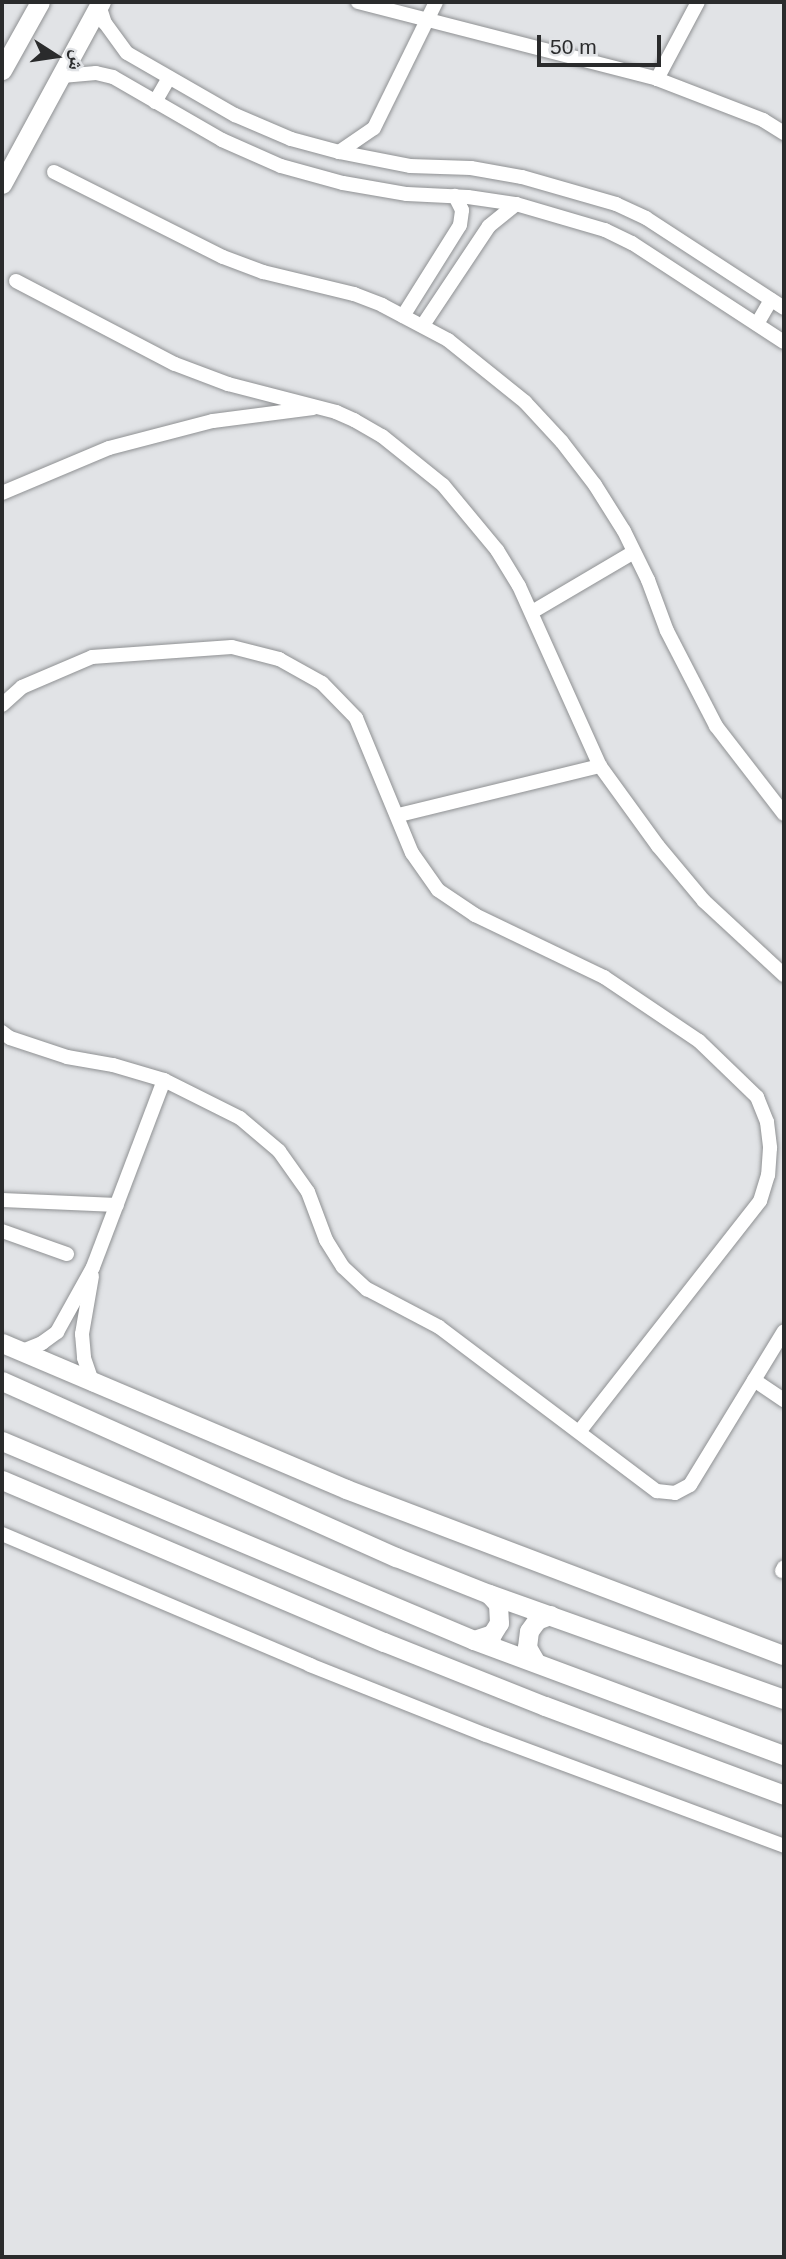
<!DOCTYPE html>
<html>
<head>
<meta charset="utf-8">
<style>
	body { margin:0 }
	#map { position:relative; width:786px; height:2259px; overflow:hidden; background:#e1e3e6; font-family:Helvetica,"Noto Naskh Arabic",sans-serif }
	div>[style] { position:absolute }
	.roads { filter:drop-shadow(0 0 2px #8f9193) drop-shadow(0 0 2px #8f9193) }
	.street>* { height:14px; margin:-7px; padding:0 7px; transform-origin:7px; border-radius:7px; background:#fff }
	.secondary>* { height:19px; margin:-9.5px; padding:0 9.5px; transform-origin:9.5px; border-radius:9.5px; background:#fff }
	span { translate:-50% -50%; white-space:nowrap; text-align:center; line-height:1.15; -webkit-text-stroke:5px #e1e3e6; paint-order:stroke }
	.frame { position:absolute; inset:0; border:4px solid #2a2b2c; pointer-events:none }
	.north { position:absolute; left:21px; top:21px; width:70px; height:70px; -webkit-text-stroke:5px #e1e3e6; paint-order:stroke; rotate:102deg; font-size:19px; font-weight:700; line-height:28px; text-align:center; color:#2a2b2c }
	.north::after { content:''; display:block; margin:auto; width:24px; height:32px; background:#2a2b2c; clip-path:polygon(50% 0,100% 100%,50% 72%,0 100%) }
	.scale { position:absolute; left:537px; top:35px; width:124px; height:32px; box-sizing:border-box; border:4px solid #2a2b2c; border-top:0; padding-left:9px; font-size:21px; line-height:24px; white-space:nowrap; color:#2a2b2c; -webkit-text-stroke:5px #e1e3e6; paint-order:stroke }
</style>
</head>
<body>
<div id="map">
	<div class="roads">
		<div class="street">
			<div style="left:358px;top:2px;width:309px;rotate:14.4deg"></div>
			<div style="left:657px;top:79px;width:114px;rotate:21.1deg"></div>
			<div style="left:763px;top:120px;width:25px;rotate:32deg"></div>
			<div style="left:99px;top:5px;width:19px;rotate:72deg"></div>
			<div style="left:105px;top:23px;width:37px;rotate:54deg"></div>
			<div style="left:127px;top:53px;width:125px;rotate:29.9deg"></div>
			<div style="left:235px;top:115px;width:61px;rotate:23.2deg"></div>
			<div style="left:291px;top:139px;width:50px;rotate:15.2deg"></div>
			<div style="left:339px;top:152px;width:72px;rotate:11.2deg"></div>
			<div style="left:410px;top:166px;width:61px;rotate:1.9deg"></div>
			<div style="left:471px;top:168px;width:52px;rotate:10deg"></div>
			<div style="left:522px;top:177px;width:98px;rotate:16deg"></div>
			<div style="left:616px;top:204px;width:33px;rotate:25deg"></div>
			<div style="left:646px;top:218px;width:165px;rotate:33.1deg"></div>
			<div style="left:62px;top:76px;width:34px;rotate:-5deg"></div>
			<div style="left:96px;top:73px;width:17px;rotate:13deg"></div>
			<div style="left:113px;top:77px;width:126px;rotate:30deg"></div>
			<div style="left:222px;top:140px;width:64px;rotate:23.8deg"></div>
			<div style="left:281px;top:166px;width:64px;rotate:15.3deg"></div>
			<div style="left:343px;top:183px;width:65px;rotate:9.8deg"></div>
			<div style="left:407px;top:194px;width:61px;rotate:2.8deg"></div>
			<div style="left:468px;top:197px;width:49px;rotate:8.3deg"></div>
			<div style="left:516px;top:204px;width:93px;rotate:16.3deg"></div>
			<div style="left:605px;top:230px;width:30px;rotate:26deg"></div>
			<div style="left:632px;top:243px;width:181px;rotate:33.1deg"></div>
			<div style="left:657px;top:79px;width:87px;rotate:-62deg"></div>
			<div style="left:155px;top:102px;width:28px;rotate:-60deg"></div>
			<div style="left:339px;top:152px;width:42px;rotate:-34.4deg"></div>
			<div style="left:374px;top:128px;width:140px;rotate:-63.8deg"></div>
			<div style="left:54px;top:172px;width:189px;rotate:26.7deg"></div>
			<div style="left:223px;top:257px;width:43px;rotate:20.6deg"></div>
			<div style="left:263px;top:272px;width:94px;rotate:13.6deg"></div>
			<div style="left:354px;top:294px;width:30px;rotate:21deg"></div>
			<div style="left:382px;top:305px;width:75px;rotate:27.9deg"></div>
			<div style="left:448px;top:340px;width:99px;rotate:38.8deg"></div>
			<div style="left:525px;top:402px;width:54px;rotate:47.2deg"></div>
			<div style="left:562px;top:442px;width:54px;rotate:52.5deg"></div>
			<div style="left:595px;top:485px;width:54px;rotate:57.8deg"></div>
			<div style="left:624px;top:531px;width:55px;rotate:63.9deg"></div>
			<div style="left:648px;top:580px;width:54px;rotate:69.6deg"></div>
			<div style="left:667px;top:631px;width:107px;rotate:62.7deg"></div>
			<div style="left:716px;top:726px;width:111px;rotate:52.3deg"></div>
			<div style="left:16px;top:281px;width:179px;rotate:27.6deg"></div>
			<div style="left:175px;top:364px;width:57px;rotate:20.7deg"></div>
			<div style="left:228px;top:384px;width:112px;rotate:14.5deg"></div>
			<div style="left:336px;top:412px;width:20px;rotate:24deg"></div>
			<div style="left:354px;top:420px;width:32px;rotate:30deg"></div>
			<div style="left:382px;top:436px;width:78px;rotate:38.8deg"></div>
			<div style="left:443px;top:485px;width:85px;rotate:50.3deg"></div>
			<div style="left:497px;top:550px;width:42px;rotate:58.6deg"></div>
			<div style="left:519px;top:586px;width:197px;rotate:65.8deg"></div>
			<div style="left:600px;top:766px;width:99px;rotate:54.1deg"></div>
			<div style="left:658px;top:846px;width:72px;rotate:50.1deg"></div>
			<div style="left:704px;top:901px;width:109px;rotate:42.8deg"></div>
			<div style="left:403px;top:316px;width:107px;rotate:-57.9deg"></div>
			<div style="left:460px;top:225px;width:15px;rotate:-82deg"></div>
			<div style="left:462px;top:210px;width:16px;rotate:-117deg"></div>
			<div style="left:757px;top:324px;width:28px;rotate:-60deg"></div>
			<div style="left:423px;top:325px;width:119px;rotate:-56.3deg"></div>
			<div style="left:489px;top:226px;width:35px;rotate:-39deg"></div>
			<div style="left:2px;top:493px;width:116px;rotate:-22.8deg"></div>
			<div style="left:109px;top:448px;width:107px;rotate:-14.6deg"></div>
			<div style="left:213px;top:421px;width:101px;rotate:-7.4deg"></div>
			<div style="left:532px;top:612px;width:118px;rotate:-30.5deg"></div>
			<div style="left:2px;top:705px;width:27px;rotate:-42deg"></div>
			<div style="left:22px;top:687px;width:76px;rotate:-23.2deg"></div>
			<div style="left:92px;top:657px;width:140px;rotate:-4.1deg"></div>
			<div style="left:232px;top:647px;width:49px;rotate:14.3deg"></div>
			<div style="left:279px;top:659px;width:49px;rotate:29.2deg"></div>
			<div style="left:322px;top:683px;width:49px;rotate:45.8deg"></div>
			<div style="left:356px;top:718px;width:146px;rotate:67.5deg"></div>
			<div style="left:412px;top:853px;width:45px;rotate:54.9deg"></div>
			<div style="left:438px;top:890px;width:45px;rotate:34deg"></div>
			<div style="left:475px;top:915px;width:143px;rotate:25.7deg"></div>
			<div style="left:604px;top:977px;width:115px;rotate:34deg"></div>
			<div style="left:699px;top:1041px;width:81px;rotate:44deg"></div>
			<div style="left:757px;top:1097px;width:27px;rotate:68deg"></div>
			<div style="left:767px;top:1122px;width:26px;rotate:83deg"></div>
			<div style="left:770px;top:1148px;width:27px;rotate:94deg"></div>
			<div style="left:768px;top:1175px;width:27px;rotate:107deg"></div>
			<div style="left:760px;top:1201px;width:293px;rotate:128.1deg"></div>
			<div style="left:399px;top:815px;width:207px;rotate:-13.7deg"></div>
			<div style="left:2px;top:1032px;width:10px;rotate:37deg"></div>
			<div style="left:10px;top:1038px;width:60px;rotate:18.4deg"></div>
			<div style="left:67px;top:1057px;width:47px;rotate:9.9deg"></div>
			<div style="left:113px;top:1065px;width:53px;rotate:16.4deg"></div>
			<div style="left:164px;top:1080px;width:85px;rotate:26.6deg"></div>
			<div style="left:240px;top:1118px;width:51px;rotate:40.2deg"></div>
			<div style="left:279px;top:1151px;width:50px;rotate:54.7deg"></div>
			<div style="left:308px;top:1192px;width:51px;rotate:69.4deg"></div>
			<div style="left:326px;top:1240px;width:32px;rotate:58deg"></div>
			<div style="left:343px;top:1267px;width:33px;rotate:43deg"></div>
			<div style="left:367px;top:1289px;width:81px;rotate:27.8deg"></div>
			<div style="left:439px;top:1327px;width:273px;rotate:37deg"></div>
			<div style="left:657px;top:1491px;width:18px;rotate:6deg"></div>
			<div style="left:675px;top:1493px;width:17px;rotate:-28deg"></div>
			<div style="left:690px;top:1485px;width:180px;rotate:-58.6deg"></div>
			<div style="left:2px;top:1200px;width:115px;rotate:2.5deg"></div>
			<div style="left:2px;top:1231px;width:69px;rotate:19.5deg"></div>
			<div style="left:92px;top:1276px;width:59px;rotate:99.8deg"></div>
			<div style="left:82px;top:1334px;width:24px;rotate:85deg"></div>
			<div style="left:84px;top:1358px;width:28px;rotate:71deg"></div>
			<div style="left:20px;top:1352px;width:24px;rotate:-22deg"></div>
			<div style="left:42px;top:1343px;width:19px;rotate:-36deg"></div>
			<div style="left:57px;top:1332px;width:74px;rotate:-61deg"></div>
			<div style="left:93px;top:1267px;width:200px;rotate:-69.2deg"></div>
			<div style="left:754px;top:1380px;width:36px;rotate:34deg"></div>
			<div style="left:2px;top:1534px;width:335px;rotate:23deg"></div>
			<div style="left:310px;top:1665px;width:189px;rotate:21.7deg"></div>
			<div style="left:486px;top:1735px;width:318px;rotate:20.4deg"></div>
			<div style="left:782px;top:1571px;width:4px;rotate:-63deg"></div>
		</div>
		<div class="secondary">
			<div style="left:2px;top:70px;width:78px;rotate:-60.8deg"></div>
			<div style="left:2px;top:184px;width:207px;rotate:-61.5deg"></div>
			<div style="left:2px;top:1343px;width:374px;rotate:23deg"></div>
			<div style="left:346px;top:1489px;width:468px;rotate:20.8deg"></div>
			<div style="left:2px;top:1381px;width:432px;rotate:24.1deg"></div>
			<div style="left:396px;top:1557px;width:100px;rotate:21.7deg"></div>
			<div style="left:489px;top:1594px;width:313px;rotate:19.6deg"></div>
			<div style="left:2px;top:1441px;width:512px;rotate:22.86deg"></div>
			<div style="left:474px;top:1640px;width:331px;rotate:20.4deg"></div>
			<div style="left:2px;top:1480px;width:415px;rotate:23deg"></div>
			<div style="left:384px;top:1642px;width:173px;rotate:21.7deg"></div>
			<div style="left:545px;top:1706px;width:255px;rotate:20.4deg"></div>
			<div style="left:474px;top:1640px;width:19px;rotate:-18deg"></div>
			<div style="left:492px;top:1634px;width:13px;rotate:-58deg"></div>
			<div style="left:499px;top:1623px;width:19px;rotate:-93deg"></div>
			<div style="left:498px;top:1604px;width:13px;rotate:-132deg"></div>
			<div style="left:535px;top:1661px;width:16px;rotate:-120deg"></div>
			<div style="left:527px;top:1647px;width:16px;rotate:-83deg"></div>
			<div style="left:529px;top:1631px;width:14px;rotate:-54deg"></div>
			<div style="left:537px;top:1620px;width:14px;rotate:-21deg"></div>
		</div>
	</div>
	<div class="frame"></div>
	<div class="north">ش</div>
	<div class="scale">50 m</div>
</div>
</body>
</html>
